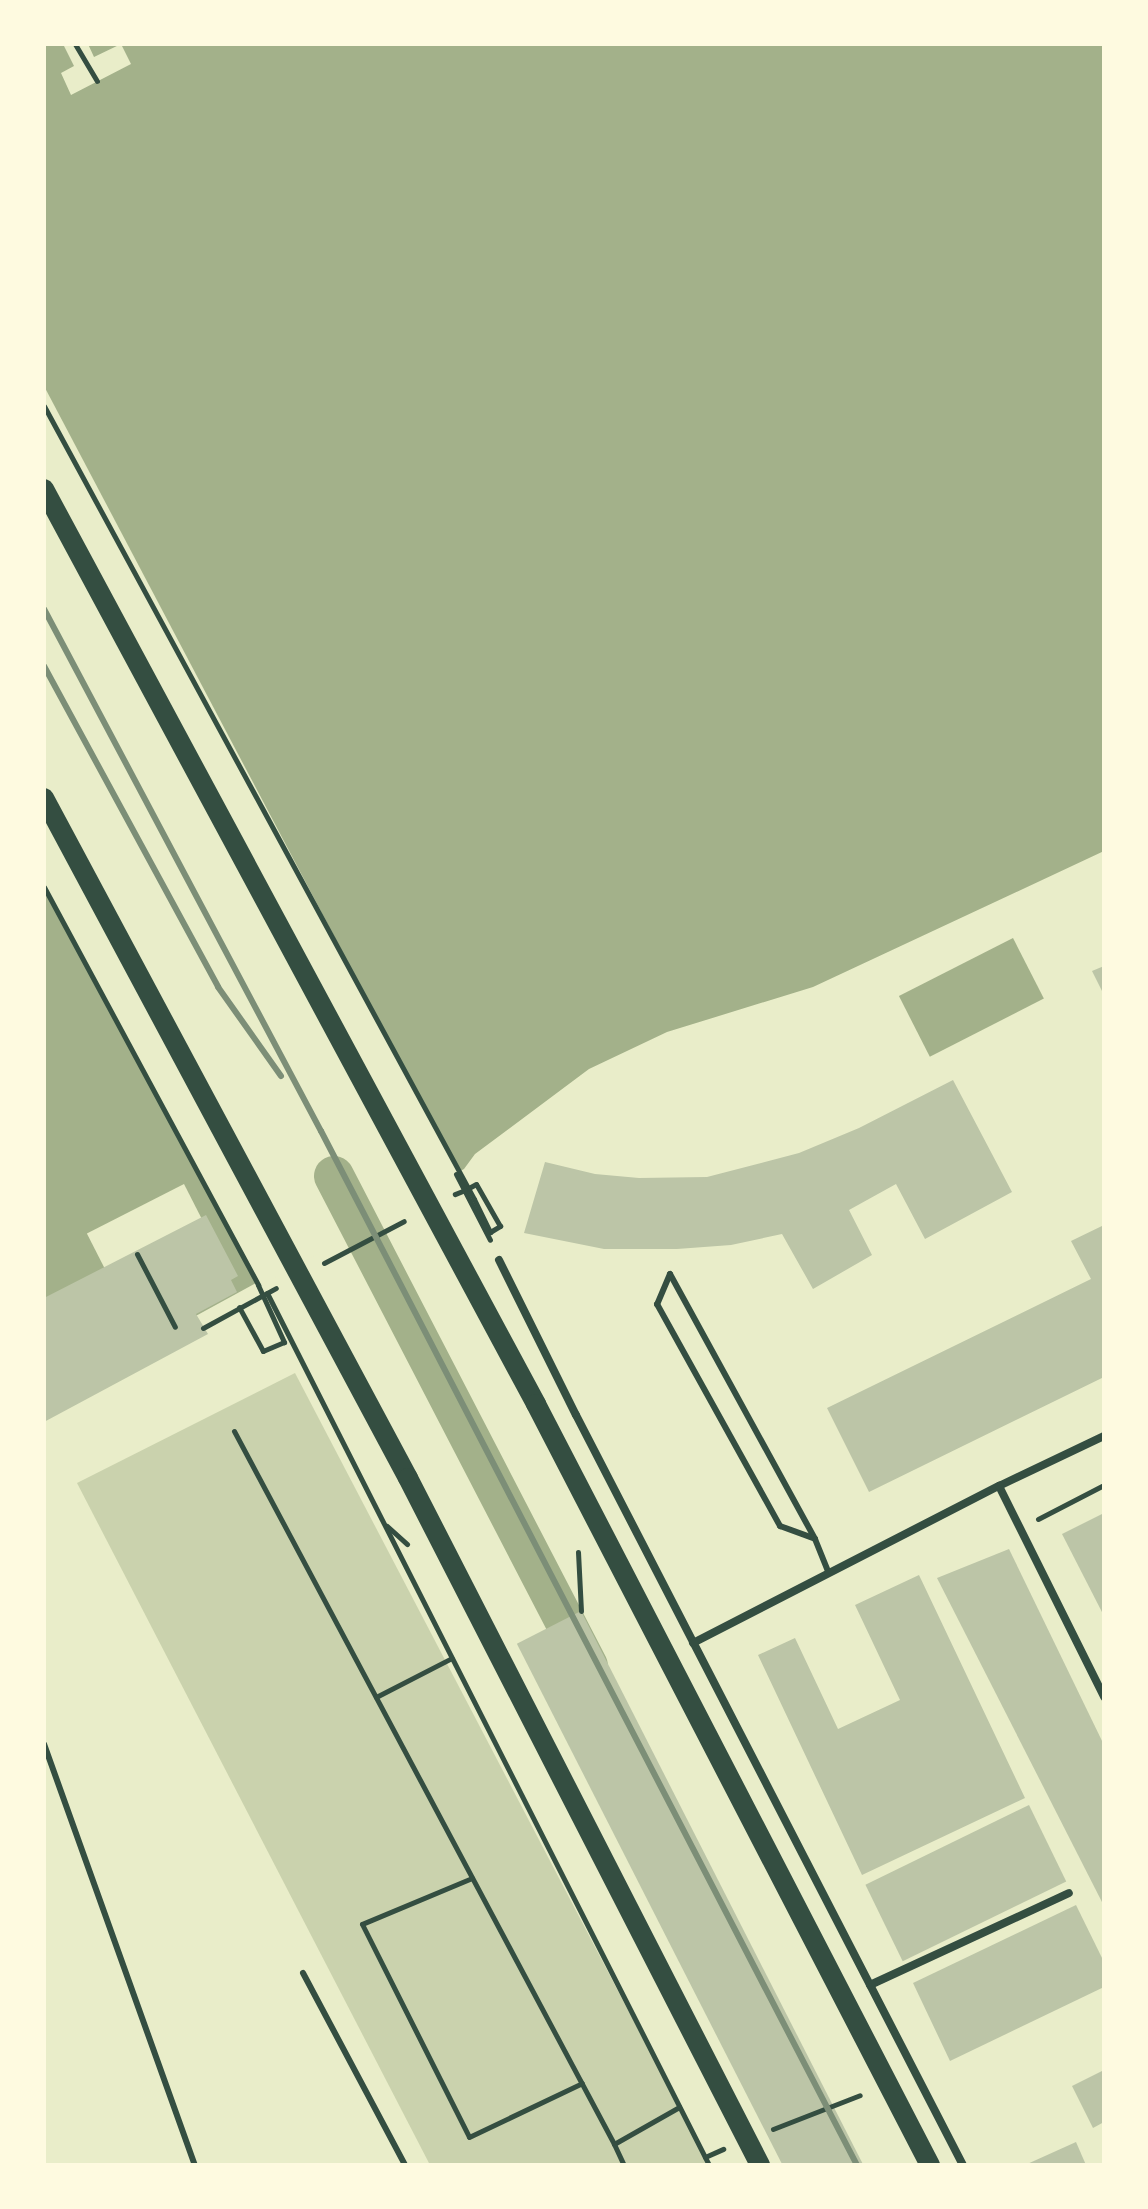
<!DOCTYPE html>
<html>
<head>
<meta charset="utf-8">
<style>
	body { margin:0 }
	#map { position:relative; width:1148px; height:2209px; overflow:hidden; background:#e9edc9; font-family:"Nunito Sans",sans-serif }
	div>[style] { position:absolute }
	.green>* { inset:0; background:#cad2ad }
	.water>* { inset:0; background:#a3b18a; transform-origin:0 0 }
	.pier>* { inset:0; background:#e9edc9; transform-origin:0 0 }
	.canal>* { height:40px; margin:-20px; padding:0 20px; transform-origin:20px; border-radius:20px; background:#a3b18a }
	.building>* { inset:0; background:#bcc5a7; transform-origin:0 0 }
	.path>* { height:5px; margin:-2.5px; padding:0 2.5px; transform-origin:2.5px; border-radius:2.5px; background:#344e41 }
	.service>* { height:6px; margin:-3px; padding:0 3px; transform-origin:3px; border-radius:3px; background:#344e41 }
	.minor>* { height:8px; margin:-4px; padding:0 4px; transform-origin:4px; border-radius:4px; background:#344e41 }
	.primary>* { height:20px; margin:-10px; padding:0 10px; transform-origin:10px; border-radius:10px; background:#344e41 }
	.rail>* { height:6px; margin:-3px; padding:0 3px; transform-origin:3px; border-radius:3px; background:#7c8e77 }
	span { translate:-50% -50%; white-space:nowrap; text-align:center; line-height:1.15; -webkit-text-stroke:6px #fefae0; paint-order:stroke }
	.frame { position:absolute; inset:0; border:46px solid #fefae0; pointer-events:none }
</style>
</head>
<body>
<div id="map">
	<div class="green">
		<div style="clip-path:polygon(295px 1373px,709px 2165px,430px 2165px,77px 1483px)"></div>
	</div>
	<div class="water">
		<div style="clip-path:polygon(44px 44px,1104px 44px,1104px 851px,813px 987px,667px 1032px,589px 1069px,475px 1154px,464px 1169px,44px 1399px)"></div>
		<div style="left:1013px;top:938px;width:68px;height:128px;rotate:63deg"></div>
	</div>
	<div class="pier">
		<div style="clip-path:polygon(63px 44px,88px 44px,94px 57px,121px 44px,131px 64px,71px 95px,61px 73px,74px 66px)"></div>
		<div style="clip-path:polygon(44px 386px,460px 1175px,261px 1285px,44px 888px)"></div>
		<div style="left:184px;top:1184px;width:39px;height:109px;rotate:63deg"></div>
	</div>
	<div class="canal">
		<div style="left:334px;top:1176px;width:552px;rotate:62.6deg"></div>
	</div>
	<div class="building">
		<div style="clip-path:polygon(1104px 966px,1104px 995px,1092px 971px)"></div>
		<div style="clip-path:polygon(953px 1080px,1012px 1192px,925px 1239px,896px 1184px,849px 1210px,872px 1255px,813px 1289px,782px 1234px,731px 1245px,677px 1249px,604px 1249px,524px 1233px,545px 1162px,595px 1174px,639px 1178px,707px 1177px,799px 1153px,859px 1128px)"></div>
		<div style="clip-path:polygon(206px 1215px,238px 1276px,231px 1280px,237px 1292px,196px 1314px,208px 1334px,44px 1422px,44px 1298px)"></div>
		<div style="clip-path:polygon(1104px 1225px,1104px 1377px,869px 1492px,827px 1408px,1091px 1279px,1071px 1241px)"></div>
		<div style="clip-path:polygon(1104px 1513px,1104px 1616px,1062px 1534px)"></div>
		<div style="clip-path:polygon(1009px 1549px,1104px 1745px,1104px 1906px,937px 1578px)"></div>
		<div style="clip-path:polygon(919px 1575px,1025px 1798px,862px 1875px,758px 1655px,795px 1638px,838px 1729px,900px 1700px,855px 1605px)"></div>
		<div style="left:581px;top:1611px;width:623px;height:72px;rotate:63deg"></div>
		<div style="left:1029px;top:1805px;width:85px;height:182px;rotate:64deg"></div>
		<div style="clip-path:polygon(1076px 1905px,1104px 1962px,1104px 1987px,950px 2061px,913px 1983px)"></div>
		<div style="clip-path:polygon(1104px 2070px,1104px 2122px,1093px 2128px,1072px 2086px)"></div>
		<div style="clip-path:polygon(1076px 2142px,1086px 2165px,1025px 2165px)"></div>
	</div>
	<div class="path">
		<div style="left:75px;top:44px;width:43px;rotate:59.3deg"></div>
		<div style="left:44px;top:406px;width:902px;rotate:61.53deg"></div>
		<div style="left:474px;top:1199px;width:37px;rotate:64deg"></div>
		<div style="left:490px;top:1232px;width:12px;rotate:-31deg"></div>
		<div style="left:500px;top:1226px;width:48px;rotate:-119.7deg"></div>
		<div style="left:476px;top:1184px;width:13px;rotate:151deg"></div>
		<div style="left:465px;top:1190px;width:11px;rotate:158deg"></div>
		<div style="left:44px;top:887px;width:452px;rotate:61.7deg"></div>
		<div style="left:258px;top:1285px;width:63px;rotate:65.5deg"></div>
		<div style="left:284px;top:1342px;width:23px;rotate:157deg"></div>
		<div style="left:263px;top:1351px;width:50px;rotate:-118.6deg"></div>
		<div style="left:456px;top:1174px;width:74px;rotate:62.7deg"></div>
		<div style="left:137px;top:1254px;width:82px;rotate:62.5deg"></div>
		<div style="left:324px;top:1263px;width:90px;rotate:-27.7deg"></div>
		<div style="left:267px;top:1293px;width:978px;rotate:63.12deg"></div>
		<div style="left:203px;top:1328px;width:83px;rotate:-28.7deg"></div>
		<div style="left:234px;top:1431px;width:808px;rotate:61.94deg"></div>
		<div style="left:614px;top:2144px;width:75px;rotate:-29.6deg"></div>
		<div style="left:1038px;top:1519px;width:74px;rotate:-27.3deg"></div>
		<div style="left:387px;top:1526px;width:27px;rotate:42deg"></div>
		<div style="left:578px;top:1552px;width:59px;rotate:87.1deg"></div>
		<div style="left:376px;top:1697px;width:85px;rotate:-27.2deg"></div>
		<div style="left:472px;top:1878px;width:119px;rotate:157.3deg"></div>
		<div style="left:362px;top:1924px;width:238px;rotate:63.3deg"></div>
		<div style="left:469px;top:2137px;width:125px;rotate:-25.5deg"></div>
		<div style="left:773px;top:2129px;width:93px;rotate:-21.3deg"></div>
		<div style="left:614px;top:2144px;width:23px;rotate:65deg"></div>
		<div style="left:705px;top:2157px;width:20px;rotate:-24deg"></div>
	</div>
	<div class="service">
		<div style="left:670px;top:1274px;width:302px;rotate:61.3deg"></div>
		<div style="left:815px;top:1539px;width:37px;rotate:68deg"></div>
		<div style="left:670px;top:1274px;width:33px;rotate:113deg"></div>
		<div style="left:657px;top:1304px;width:254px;rotate:61deg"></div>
		<div style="left:780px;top:1526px;width:37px;rotate:20deg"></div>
		<div style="left:44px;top:1744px;width:447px;rotate:70.3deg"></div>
		<div style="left:303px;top:1973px;width:217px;rotate:62deg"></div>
	</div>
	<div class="minor">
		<div style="left:499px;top:1260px;width:173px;rotate:63.6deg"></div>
		<div style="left:576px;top:1415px;width:844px;rotate:62.71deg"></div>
		<div style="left:999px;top:1486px;width:236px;rotate:63.5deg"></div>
		<div style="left:693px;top:1643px;width:344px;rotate:-27.2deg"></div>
		<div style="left:999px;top:1486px;width:116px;rotate:-25.5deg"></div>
		<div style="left:870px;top:1985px;width:219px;rotate:-24.8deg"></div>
	</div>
	<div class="primary">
		<div style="left:44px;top:489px;width:1039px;rotate:61.73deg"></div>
		<div style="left:536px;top:1404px;width:857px;rotate:62.63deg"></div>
		<div style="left:44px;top:798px;width:771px;rotate:61.84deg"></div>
		<div style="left:408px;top:1478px;width:772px;rotate:62.87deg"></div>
	</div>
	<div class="rail">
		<div style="left:44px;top:609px;width:591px;rotate:62.05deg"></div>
		<div style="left:321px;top:1131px;width:1165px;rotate:62.6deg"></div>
		<div style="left:44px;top:666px;width:365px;rotate:61.5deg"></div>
		<div style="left:218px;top:987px;width:109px;rotate:54.7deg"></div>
	</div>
	<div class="frame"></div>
</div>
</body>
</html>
